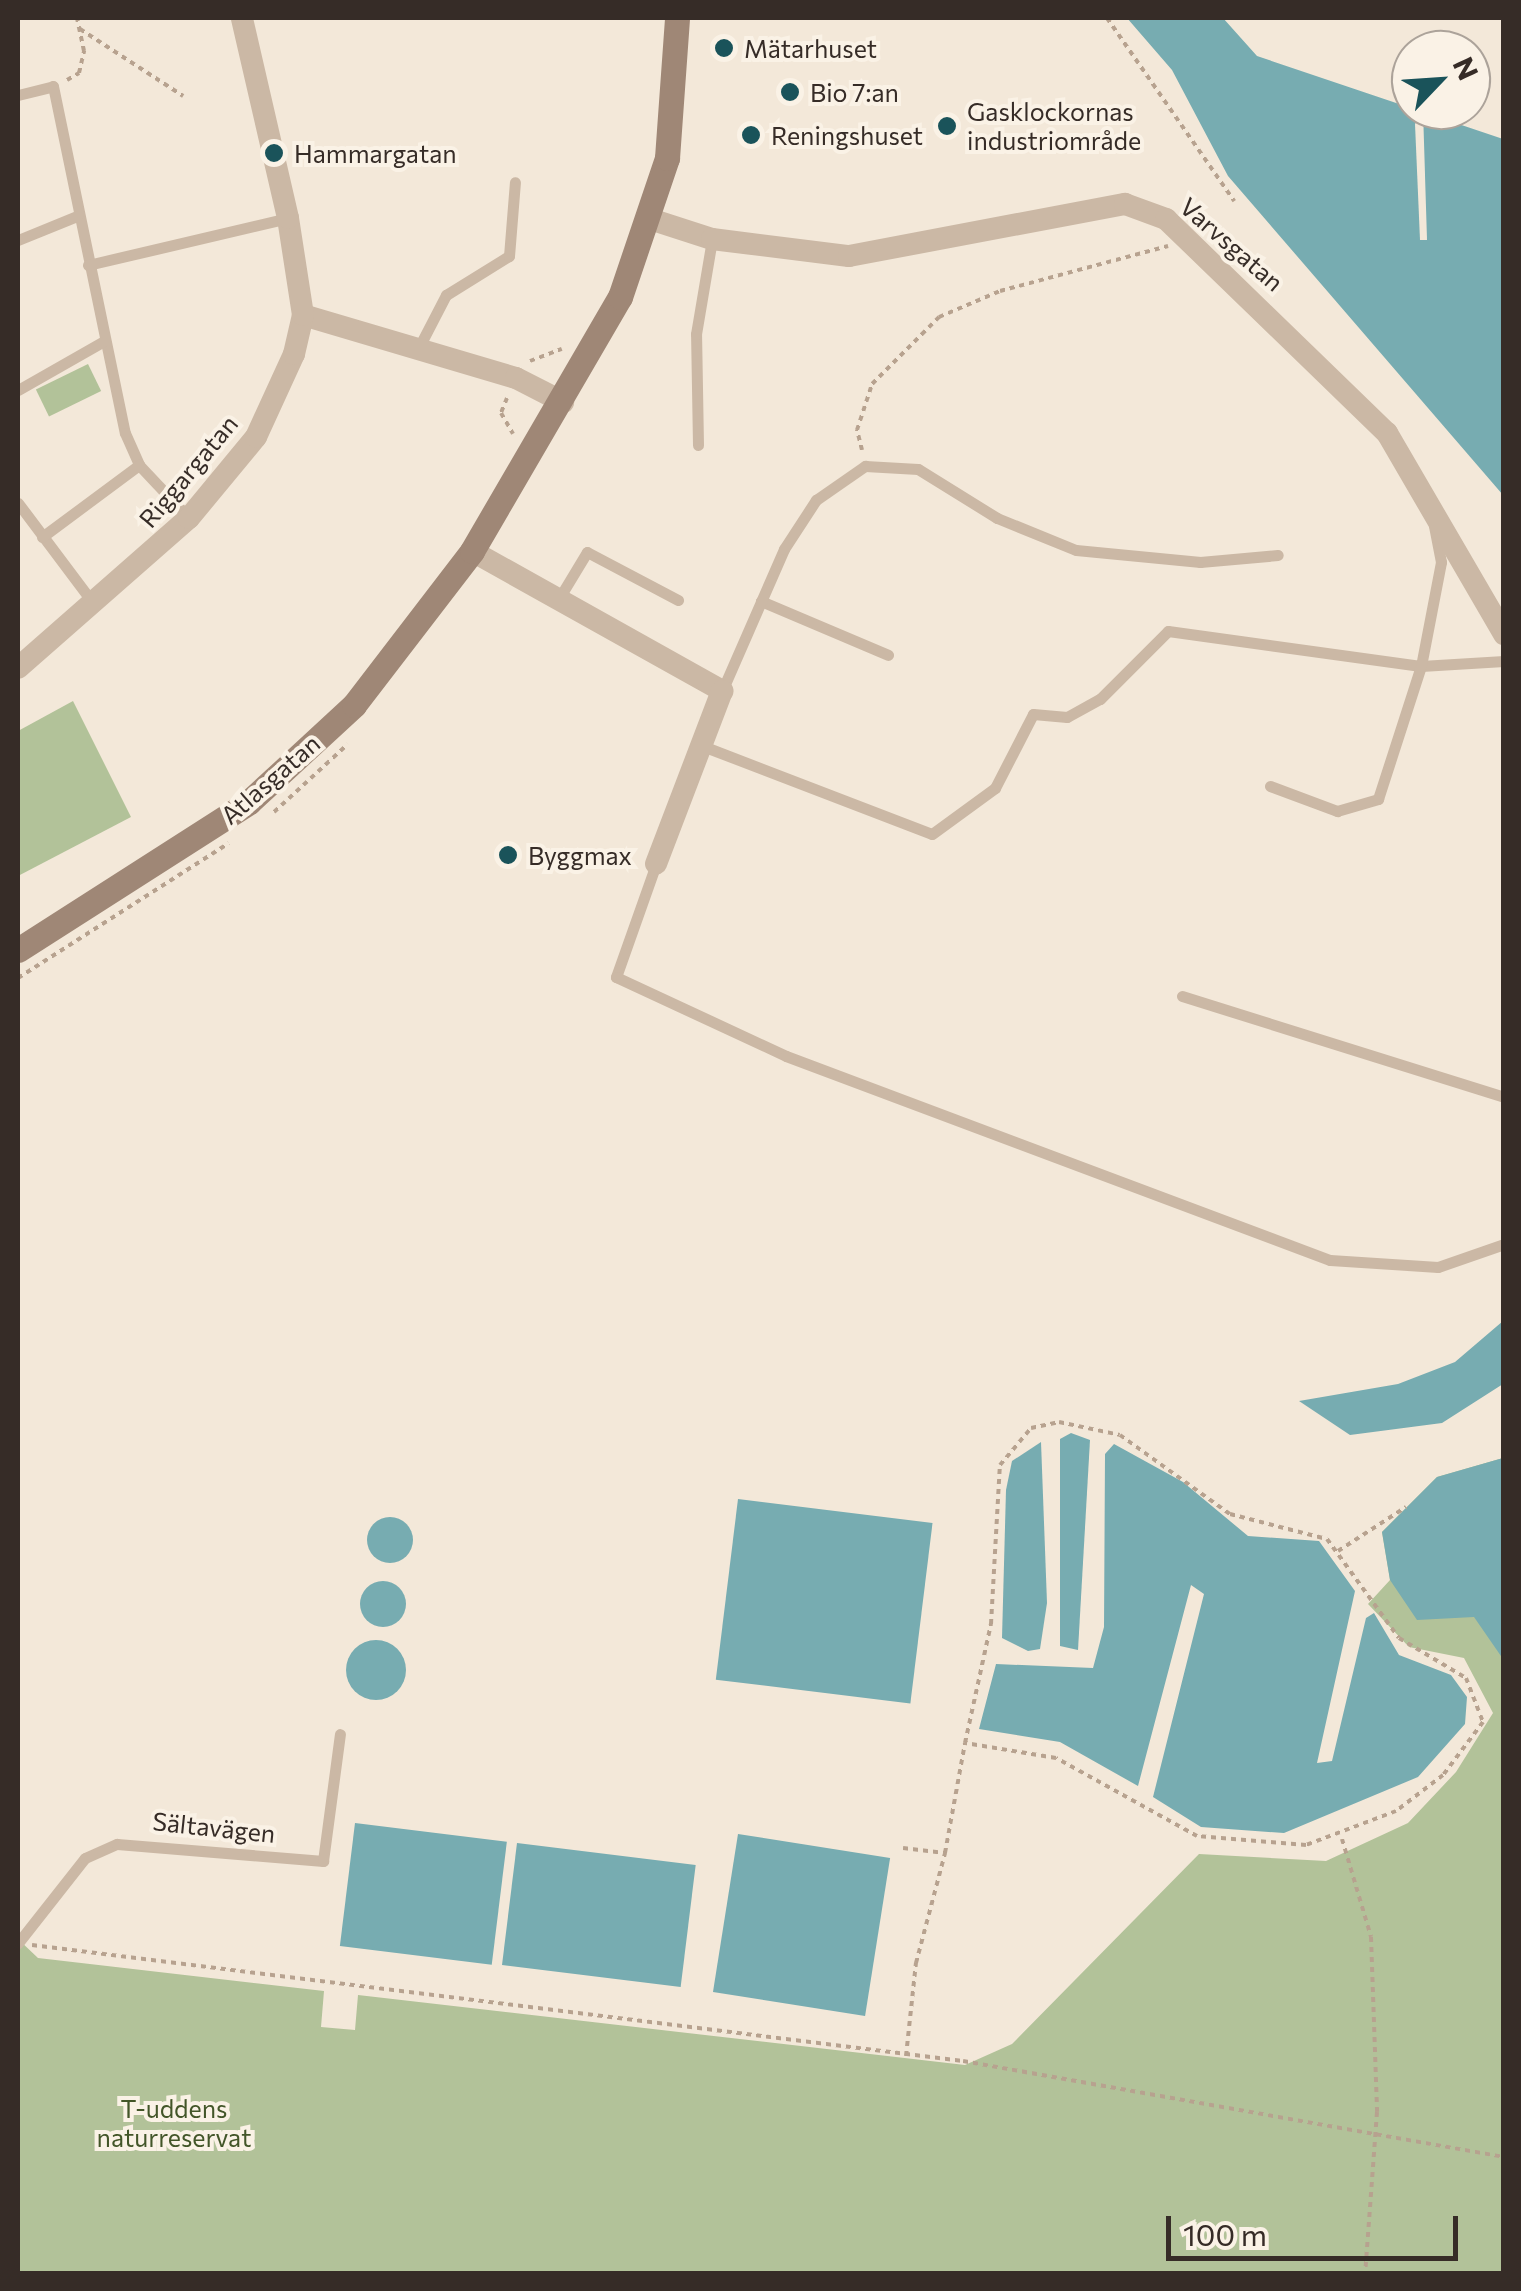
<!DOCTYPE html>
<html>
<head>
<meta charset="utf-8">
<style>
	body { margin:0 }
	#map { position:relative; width:1521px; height:2291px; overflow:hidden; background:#f3e8d9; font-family:Commissioner,sans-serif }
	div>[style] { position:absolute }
	.green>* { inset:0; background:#b2c299; transform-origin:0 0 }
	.water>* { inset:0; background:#77acb1; transform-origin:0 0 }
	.round { border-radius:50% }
	.pier>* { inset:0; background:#f3e8d9 }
	.path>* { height:4px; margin-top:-2px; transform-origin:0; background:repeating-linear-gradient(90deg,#b7a28f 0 5px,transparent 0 10px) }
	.lane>* { height:11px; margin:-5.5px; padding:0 5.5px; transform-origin:5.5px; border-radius:5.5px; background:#cbb8a5 }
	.street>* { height:22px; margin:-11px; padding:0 11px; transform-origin:11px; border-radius:11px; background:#cbb8a5 }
	.secondary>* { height:25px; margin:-12.5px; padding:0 12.5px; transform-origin:12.5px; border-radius:12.5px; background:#9f8776 }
	.dots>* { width:28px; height:28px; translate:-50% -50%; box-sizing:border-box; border:5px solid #faf2e6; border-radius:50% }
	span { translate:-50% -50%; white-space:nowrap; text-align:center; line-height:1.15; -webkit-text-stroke:8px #faf2e6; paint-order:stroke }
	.poi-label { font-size:25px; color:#362c27 }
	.left { translate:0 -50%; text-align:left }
	.street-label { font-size:25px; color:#362c27 }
	.park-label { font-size:25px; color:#435629 }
	.frame { position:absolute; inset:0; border:20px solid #362c27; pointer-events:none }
	.north { position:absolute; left:1391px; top:30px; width:100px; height:100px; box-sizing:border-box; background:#faf2e6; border:2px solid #aca39a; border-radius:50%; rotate:65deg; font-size:28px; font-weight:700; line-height:40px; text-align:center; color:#362c27 }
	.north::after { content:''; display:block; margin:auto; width:35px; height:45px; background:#1a535a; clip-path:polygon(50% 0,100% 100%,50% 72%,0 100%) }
	.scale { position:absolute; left:1166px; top:2216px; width:292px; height:45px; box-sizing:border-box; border:5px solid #362c27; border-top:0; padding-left:12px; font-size:30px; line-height:35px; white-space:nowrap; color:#362c27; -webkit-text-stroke:8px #faf2e6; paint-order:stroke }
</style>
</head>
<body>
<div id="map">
	<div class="green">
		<div style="left:88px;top:364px;width:30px;height:58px;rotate:64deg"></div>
		<div style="clip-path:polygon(73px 701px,131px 817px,18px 876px,18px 731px)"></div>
		<div style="clip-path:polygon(1503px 1458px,1503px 2273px,18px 2273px,18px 1939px,38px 1958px,324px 1991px,321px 2027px,355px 2030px,358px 1995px,965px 2065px,1012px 2044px,1199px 1854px,1326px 1861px,1408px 1823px,1456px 1772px,1493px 1713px,1464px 1658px,1409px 1647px,1368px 1604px,1390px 1580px,1382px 1532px,1437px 1477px)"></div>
	</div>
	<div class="water">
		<div style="clip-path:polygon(1127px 18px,1223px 18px,1257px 56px,1503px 139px,1503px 495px,1228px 176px,1172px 70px)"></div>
		<div style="clip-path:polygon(1503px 1321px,1503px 1384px,1442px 1423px,1350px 1435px,1299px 1401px,1398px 1384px,1455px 1362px)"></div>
		<div style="clip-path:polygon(1071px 1433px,1090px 1440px,1078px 1650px,1060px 1646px,1060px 1439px)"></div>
		<div style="clip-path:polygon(1041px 1442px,1047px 1603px,1040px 1649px,1028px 1651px,1002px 1638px,1006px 1490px,1012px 1461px)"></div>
		<div style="clip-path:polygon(1114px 1444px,1183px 1482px,1248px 1536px,1319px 1541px,1355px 1591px,1317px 1763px,1332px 1761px,1366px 1618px,1374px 1613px,1399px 1655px,1451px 1675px,1467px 1697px,1465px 1724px,1418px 1777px,1284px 1833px,1201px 1827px,1153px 1797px,1204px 1594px,1191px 1585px,1138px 1786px,1060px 1742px,979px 1729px,996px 1664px,1093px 1668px,1104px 1627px,1105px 1454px)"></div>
		<div style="clip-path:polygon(1503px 1458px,1504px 1458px,1503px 1659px,1474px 1617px,1417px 1620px,1390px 1580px,1382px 1532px,1437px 1477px)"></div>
		<div style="left:738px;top:1499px;width:196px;height:182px;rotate:7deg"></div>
		<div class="round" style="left:367px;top:1517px;width:46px;height:46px"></div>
		<div class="round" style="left:360px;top:1581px;width:46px;height:46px"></div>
		<div class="round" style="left:346px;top:1640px;width:60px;height:60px"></div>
		<div style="left:355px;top:1823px;width:153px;height:124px;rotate:7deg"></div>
		<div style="left:738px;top:1834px;width:154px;height:160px;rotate:9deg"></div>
		<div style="left:517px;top:1843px;width:180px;height:123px;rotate:7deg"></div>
	</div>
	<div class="pier">
		<div style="clip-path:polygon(1423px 110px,1427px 240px,1420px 240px,1415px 124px)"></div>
	</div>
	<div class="path">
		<div style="left:1107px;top:18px;width:223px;rotate:55.2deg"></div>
		<div style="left:80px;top:29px;width:123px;rotate:33deg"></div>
		<div style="left:67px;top:80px;width:14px;rotate:-30deg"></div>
		<div style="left:79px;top:73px;width:23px;rotate:-77deg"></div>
		<div style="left:84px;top:51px;width:34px;rotate:-102deg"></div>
		<div style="left:530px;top:361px;width:34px;rotate:-21deg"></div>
		<div style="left:507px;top:398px;width:16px;rotate:112deg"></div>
		<div style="left:501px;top:413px;width:24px;rotate:60deg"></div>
		<div style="left:862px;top:450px;width:21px;rotate:-104deg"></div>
		<div style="left:857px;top:430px;width:48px;rotate:-71.9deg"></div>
		<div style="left:872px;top:384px;width:95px;rotate:-45deg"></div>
		<div style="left:939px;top:317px;width:66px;rotate:-23.1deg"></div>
		<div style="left:1000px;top:291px;width:174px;rotate:-15deg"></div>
		<div style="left:274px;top:812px;width:100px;rotate:-42.6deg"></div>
		<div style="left:18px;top:978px;width:250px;rotate:-32.6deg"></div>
		<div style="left:1338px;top:1551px;width:81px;rotate:-32.9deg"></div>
		<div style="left:1342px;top:1839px;width:102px;rotate:73.5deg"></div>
		<div style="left:1371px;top:1937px;width:175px;rotate:88deg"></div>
		<div style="left:1377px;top:2112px;width:162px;rotate:94.2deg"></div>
		<div style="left:903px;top:1848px;width:42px;rotate:6.8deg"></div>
		<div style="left:945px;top:1853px;width:112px;rotate:-79.7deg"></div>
		<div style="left:965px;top:1743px;width:122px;rotate:-77.7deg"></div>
		<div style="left:991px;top:1624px;width:159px;rotate:-86.8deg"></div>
		<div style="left:1000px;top:1465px;width:48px;rotate:-50deg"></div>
		<div style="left:1031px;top:1428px;width:29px;rotate:-12deg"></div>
		<div style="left:1059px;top:1422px;width:62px;rotate:12deg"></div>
		<div style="left:1120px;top:1435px;width:135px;rotate:35.7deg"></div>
		<div style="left:1230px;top:1514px;width:100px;rotate:14.5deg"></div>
		<div style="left:1327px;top:1539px;width:122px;rotate:54deg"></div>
		<div style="left:1399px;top:1638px;width:78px;rotate:30.8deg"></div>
		<div style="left:1466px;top:1678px;width:47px;rotate:68.9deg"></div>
		<div style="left:1483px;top:1722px;width:66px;rotate:127deg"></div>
		<div style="left:1443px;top:1775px;width:59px;rotate:142.5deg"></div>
		<div style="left:1396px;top:1811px;width:96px;rotate:159.3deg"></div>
		<div style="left:1306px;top:1845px;width:109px;rotate:-175.3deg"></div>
		<div style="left:1197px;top:1836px;width:161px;rotate:-151deg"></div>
		<div style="left:1056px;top:1758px;width:92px;rotate:-170.6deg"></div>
		<div style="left:32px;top:1945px;width:938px;rotate:7.1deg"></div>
		<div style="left:963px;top:2061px;width:549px;rotate:10.06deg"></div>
		<div style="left:906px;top:2056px;width:94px;rotate:-83.9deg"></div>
		<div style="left:916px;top:1963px;width:114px;rotate:-75.2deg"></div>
	</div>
	<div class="lane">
		<div style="left:18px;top:95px;width:36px;rotate:-14deg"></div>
		<div style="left:53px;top:86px;width:354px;rotate:78.3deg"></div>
		<div style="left:125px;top:433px;width:35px;rotate:66deg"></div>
		<div style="left:139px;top:465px;width:73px;rotate:46.7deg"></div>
		<div style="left:18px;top:240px;width:64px;rotate:-22.1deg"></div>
		<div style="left:88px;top:265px;width:205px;rotate:-13.2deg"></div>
		<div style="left:418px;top:349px;width:61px;rotate:-62.6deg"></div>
		<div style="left:446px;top:295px;width:74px;rotate:-31.8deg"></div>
		<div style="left:509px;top:256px;width:74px;rotate:-85.4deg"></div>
		<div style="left:18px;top:390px;width:97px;rotate:-29.7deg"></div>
		<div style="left:698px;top:445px;width:111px;rotate:-91deg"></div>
		<div style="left:696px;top:334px;width:96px;rotate:-80.4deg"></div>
		<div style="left:18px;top:503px;width:125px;rotate:53.1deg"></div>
		<div style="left:42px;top:537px;width:121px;rotate:-36.6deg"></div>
		<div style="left:558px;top:600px;width:56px;rotate:-58.9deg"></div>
		<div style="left:587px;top:552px;width:103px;rotate:27.8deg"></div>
		<div style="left:761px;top:601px;width:138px;rotate:23deg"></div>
		<div style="left:722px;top:691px;width:155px;rotate:-66.4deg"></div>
		<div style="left:784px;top:549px;width:59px;rotate:-56.9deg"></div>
		<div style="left:816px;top:500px;width:60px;rotate:-34.8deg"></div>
		<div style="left:865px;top:466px;width:53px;rotate:3.2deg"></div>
		<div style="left:918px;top:469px;width:93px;rotate:31.8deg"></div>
		<div style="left:997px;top:518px;width:85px;rotate:22.1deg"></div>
		<div style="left:1076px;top:550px;width:125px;rotate:5.5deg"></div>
		<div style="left:1200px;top:562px;width:78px;rotate:-5.1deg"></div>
		<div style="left:700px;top:745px;width:248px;rotate:21deg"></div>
		<div style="left:932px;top:834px;width:78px;rotate:-36.1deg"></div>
		<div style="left:995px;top:788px;width:83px;rotate:-62.8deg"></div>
		<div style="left:1033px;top:714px;width:34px;rotate:5deg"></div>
		<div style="left:1067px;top:717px;width:38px;rotate:-29deg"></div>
		<div style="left:1100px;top:699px;width:96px;rotate:-45deg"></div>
		<div style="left:1168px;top:631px;width:255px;rotate:7.9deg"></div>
		<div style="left:1421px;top:666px;width:83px;rotate:-3.4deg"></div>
		<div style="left:1270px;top:786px;width:72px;rotate:20.5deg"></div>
		<div style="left:1337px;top:811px;width:43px;rotate:-16.3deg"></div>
		<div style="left:1378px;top:799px;width:140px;rotate:-72.1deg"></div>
		<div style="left:1421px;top:666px;width:106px;rotate:-79.1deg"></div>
		<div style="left:1441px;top:562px;width:37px;rotate:-101deg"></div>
		<div style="left:656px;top:864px;width:120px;rotate:109.5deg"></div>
		<div style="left:616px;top:977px;width:187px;rotate:24.9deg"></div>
		<div style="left:786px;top:1056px;width:581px;rotate:20.56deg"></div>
		<div style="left:1330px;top:1260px;width:108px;rotate:3.7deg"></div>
		<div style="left:1438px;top:1267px;width:70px;rotate:-19.2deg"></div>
		<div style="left:1182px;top:996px;width:337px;rotate:17.4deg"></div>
		<div style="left:18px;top:1943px;width:108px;rotate:-51.8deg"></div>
		<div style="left:85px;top:1858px;width:35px;rotate:-24deg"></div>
		<div style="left:117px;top:1844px;width:207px;rotate:4.7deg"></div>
		<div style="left:323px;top:1861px;width:128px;rotate:-82.4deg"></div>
	</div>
	<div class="street">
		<div style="left:650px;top:219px;width:65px;rotate:17.9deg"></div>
		<div style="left:712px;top:239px;width:138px;rotate:7.1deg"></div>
		<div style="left:849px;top:256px;width:281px;rotate:-10.7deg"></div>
		<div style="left:1125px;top:204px;width:44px;rotate:20.1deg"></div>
		<div style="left:1166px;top:219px;width:308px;rotate:44.1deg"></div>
		<div style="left:1387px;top:433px;width:233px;rotate:59.8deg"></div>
		<div style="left:303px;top:315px;width:222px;rotate:16.5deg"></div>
		<div style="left:516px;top:378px;width:53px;rotate:27.1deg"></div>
		<div style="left:472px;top:551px;width:287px;rotate:29.2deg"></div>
		<div style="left:722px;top:691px;width:185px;rotate:110.9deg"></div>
		<div style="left:18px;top:668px;width:227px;rotate:-41.3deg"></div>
		<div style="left:189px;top:518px;width:105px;rotate:-50.4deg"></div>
		<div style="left:256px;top:437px;width:91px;rotate:-65.4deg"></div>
		<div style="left:294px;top:354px;width:40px;rotate:-77deg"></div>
		<div style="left:303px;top:315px;width:98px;rotate:-98.8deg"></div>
		<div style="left:288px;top:218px;width:205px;rotate:-103deg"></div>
	</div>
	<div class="secondary">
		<div style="left:18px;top:950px;width:274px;rotate:-32.6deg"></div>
		<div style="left:249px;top:802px;width:143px;rotate:-42.7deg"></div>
		<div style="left:354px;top:705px;width:194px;rotate:-52.5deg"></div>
		<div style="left:472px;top:551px;width:294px;rotate:-59.8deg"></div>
		<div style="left:620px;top:297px;width:147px;rotate:-71.3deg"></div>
		<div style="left:667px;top:158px;width:140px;rotate:-85.9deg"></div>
	</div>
	<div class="dots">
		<div style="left:724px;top:48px;background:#1a535a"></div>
		<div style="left:790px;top:92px;background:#1a535a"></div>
		<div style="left:947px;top:126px;background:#1a535a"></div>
		<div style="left:751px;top:135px;background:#1a535a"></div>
		<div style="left:274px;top:153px;background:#1a535a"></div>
		<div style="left:508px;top:855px;background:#1a535a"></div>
	</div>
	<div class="poi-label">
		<span class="left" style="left:744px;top:48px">Mätarhuset</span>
		<span class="left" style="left:810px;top:92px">Bio 7:an</span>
		<span class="left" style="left:967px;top:126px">Gasklockornas<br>industriområde</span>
		<span class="left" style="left:771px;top:135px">Reningshuset</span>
		<span class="left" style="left:294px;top:153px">Hammargatan</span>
		<span class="left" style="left:528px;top:855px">Byggmax</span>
	</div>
	<div class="street-label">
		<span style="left:1232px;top:244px;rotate:41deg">Varvsgatan</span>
		<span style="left:188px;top:471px;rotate:-50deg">Riggargatan</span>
		<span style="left:270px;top:779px;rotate:-41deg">Atlasgatan</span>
		<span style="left:214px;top:1827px;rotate:6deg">Sältavägen</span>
	</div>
	<div class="park-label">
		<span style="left:174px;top:2123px">T-uddens<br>naturreservat</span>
	</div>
	<div class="frame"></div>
	<div class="north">N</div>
	<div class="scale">100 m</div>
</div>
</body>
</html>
